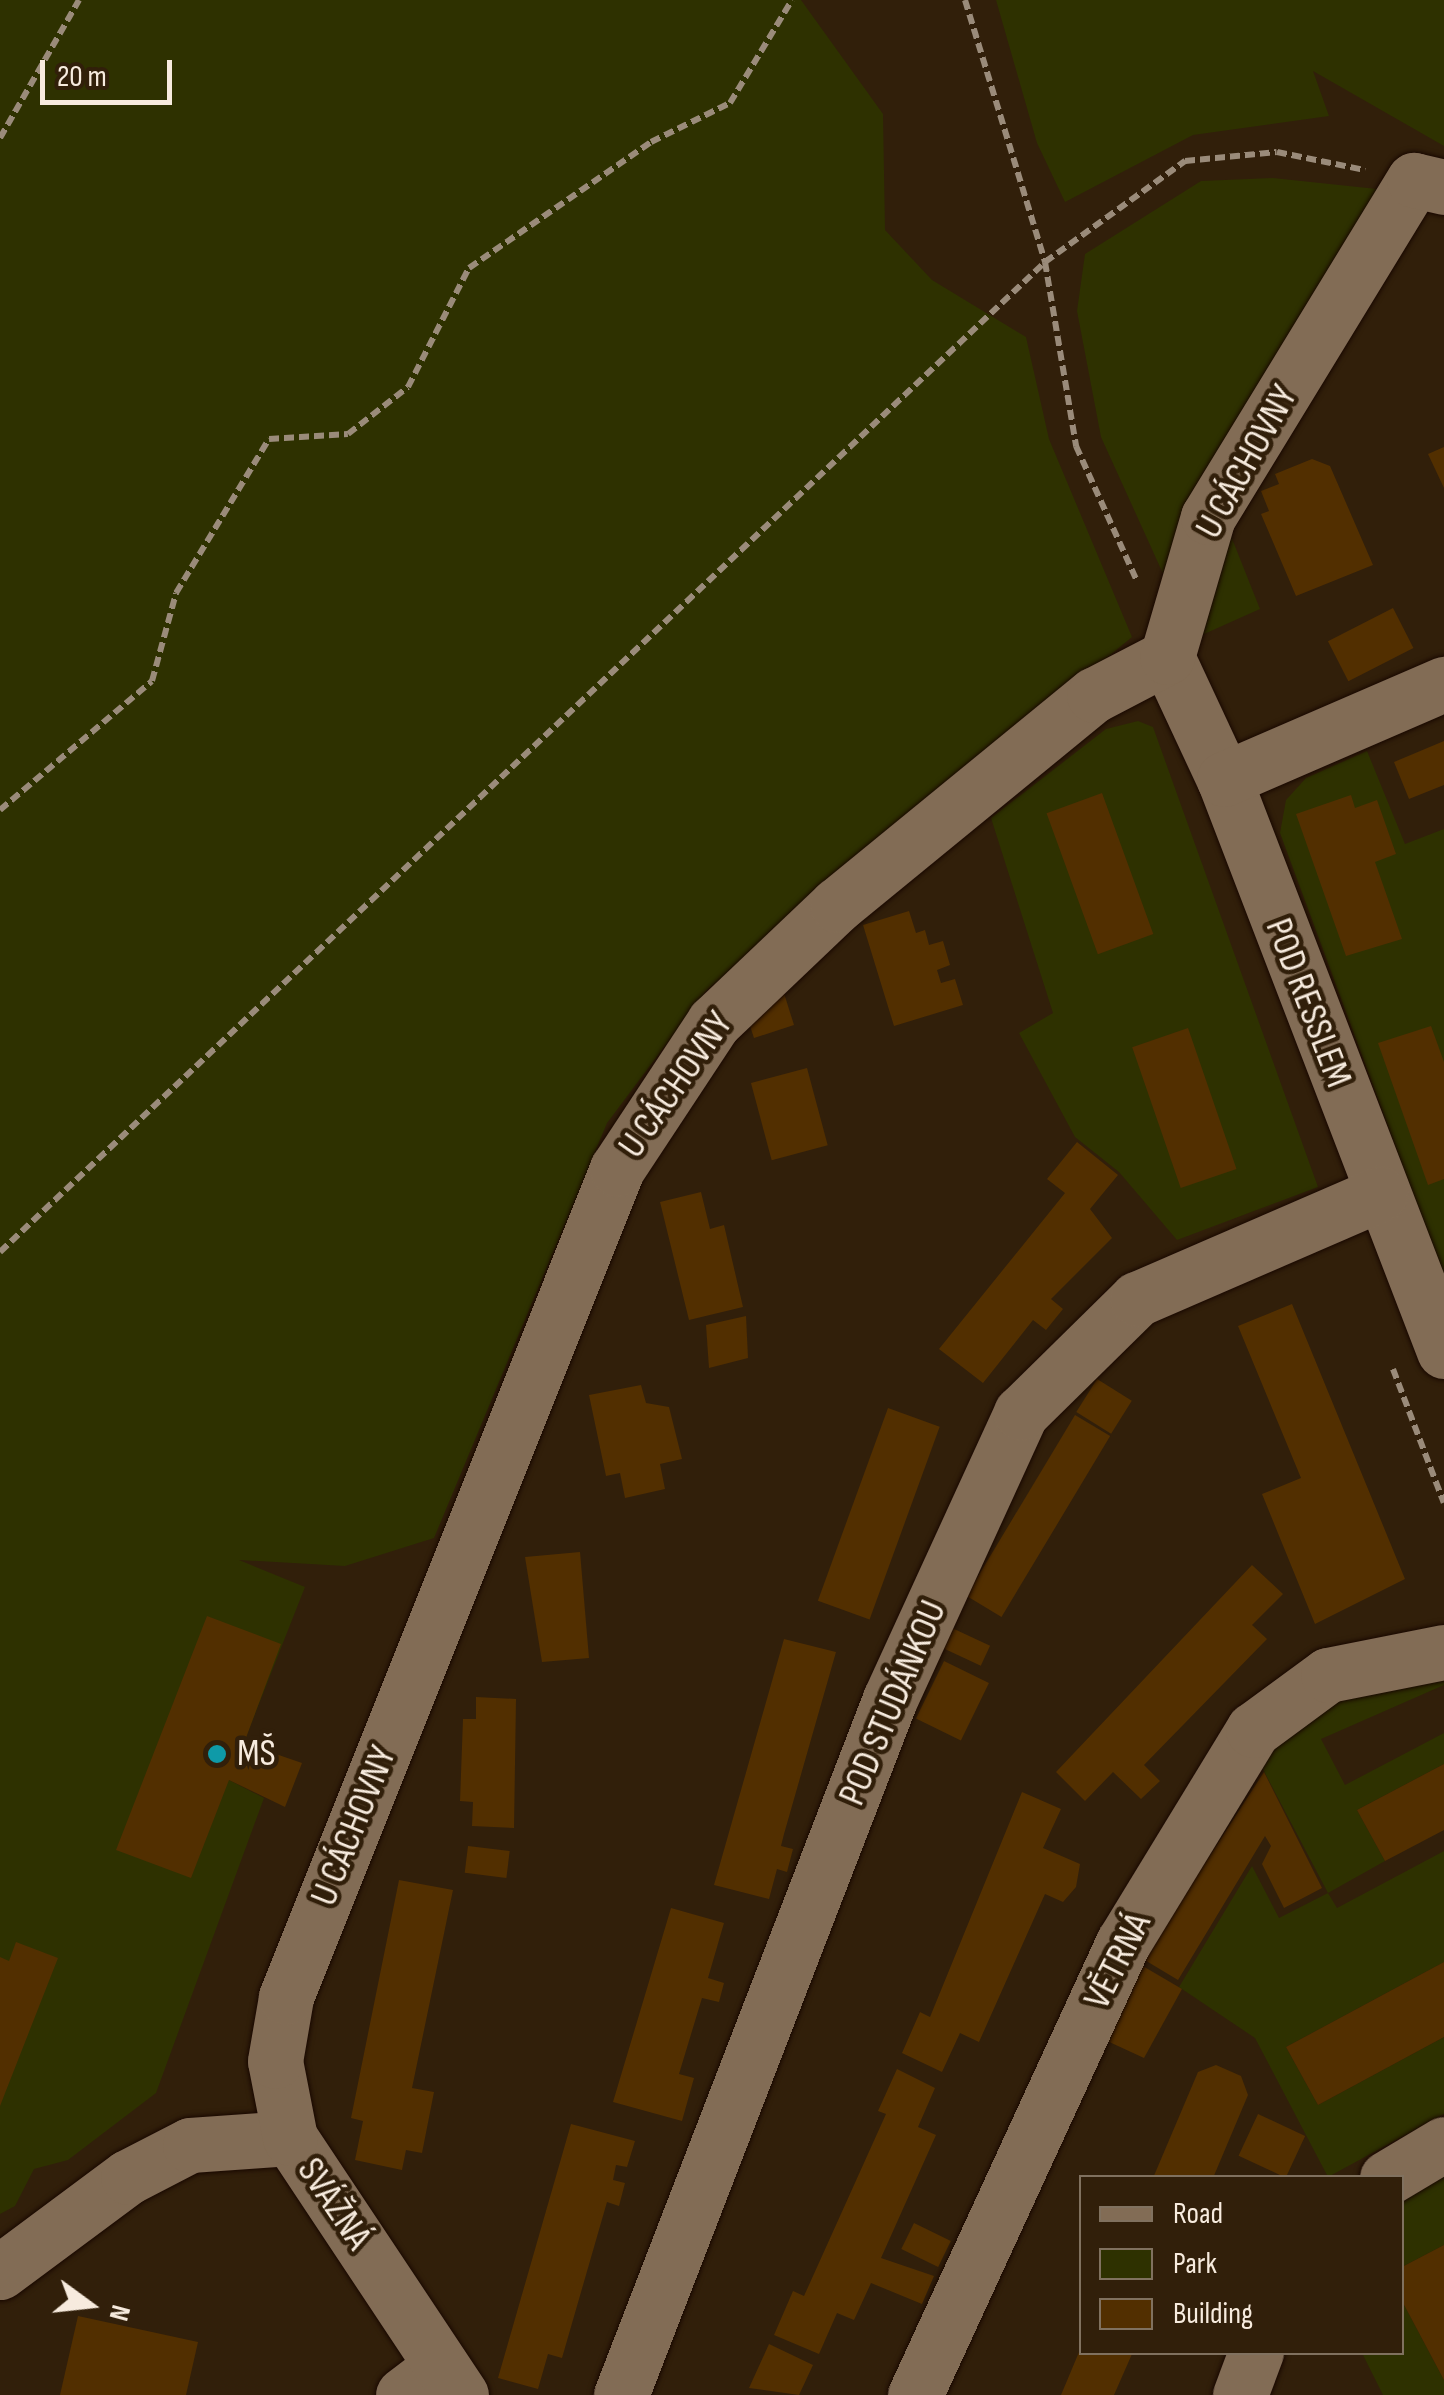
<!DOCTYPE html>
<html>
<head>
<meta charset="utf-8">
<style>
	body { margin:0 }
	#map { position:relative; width:1444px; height:2395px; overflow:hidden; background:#311f0a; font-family:"Sofia Sans Condensed",sans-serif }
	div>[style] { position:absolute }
	.green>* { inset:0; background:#2e3100 }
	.building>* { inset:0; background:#522f00; transform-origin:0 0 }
	.path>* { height:6px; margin-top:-3px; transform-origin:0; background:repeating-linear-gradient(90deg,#9a8b7a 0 10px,transparent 0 15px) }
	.roads { filter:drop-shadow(0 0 2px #190800) drop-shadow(0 0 2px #190800) }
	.minor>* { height:55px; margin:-27.5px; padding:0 27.5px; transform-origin:27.5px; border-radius:27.5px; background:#826c55 }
	.dots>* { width:28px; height:28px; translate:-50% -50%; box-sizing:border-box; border:5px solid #311f0a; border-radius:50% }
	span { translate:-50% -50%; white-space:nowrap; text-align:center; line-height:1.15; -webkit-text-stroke:9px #311f0a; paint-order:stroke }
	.street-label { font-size:38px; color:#f7ebde }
	.poi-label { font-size:38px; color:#f7ebde }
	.left { translate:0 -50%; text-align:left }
	.legend { position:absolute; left:1079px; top:2175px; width:325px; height:180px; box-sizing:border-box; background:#311f0a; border:2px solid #80715f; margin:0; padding:12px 18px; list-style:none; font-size:30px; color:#f7ebde }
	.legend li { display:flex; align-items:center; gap:20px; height:50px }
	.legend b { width:50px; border:2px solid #80715f }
	.north { position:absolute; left:40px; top:2255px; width:100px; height:100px; -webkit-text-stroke:8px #311f0a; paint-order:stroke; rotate:105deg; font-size:28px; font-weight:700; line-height:40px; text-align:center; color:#f7ebde }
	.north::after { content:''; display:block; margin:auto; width:35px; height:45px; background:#f7ebde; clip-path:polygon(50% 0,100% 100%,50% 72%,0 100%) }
	.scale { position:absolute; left:40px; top:60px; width:132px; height:45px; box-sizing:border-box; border:5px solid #f7ebde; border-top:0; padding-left:12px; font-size:30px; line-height:35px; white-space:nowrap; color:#f7ebde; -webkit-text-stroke:8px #311f0a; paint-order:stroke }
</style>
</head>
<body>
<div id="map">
	<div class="green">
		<div style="clip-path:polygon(0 0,801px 0,883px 114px,885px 230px,932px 280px,1026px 337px,1049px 439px,1132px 637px,707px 990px,607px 1123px,434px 1538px,345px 1566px,239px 1560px,305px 1587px,229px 1780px,264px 1798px,156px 2093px,68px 2160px,34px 2169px,15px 2206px,0 2214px)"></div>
		<div style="clip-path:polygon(996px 0,1444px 0,1444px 146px,1313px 71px,1329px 116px,1193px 135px,1065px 202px,1037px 143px)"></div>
		<div style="clip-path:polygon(1273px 178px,1377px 189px,1252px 402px,1165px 578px,1101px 437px,1077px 311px,1085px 254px,1201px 181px)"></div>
		<div style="clip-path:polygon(1223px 516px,1260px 609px,1193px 639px)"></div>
		<div style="clip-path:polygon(1138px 721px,1153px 727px,1318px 1187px,1177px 1240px,1119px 1172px,1075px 1137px,1019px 1033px,1053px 1013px,991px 818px,1106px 729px)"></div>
		<div style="clip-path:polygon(1367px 751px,1405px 844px,1444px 829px,1444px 1278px,1280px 833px,1286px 800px,1306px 778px)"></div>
		<div style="clip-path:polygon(1444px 1664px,1444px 1685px,1321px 1739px,1345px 1785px,1444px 1733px,1444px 1764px,1357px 1810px,1385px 1861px,1328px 1893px,1337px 1908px,1444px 1851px,1444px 1962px,1286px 2047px,1318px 2105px,1444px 2037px,1444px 2114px,1328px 2177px,1255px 2038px,1179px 1987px,1252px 1866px,1279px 1918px,1328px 1893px,1256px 1756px,1310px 1707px)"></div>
		<div style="clip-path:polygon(1444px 2160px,1444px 2245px,1402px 2267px,1402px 2189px)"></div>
		<div style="clip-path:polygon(1402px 2301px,1444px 2380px,1444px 2395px,1383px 2395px,1362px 2353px,1402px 2352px)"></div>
	</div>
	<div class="building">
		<div style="clip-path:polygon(1444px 447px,1444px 488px,1428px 454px)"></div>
		<div style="clip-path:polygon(1312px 459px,1330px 466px,1373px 565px,1296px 596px,1261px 514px,1269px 511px,1261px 491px,1279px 484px,1275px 474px)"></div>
		<div style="left:1393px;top:608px;width:45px;height:73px;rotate:63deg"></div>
		<div style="clip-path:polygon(1444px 741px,1444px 785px,1409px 799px,1394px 762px)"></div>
		<div style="left:1102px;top:793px;width:150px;height:59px;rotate:70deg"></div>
		<div style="clip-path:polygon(1351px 795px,1355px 808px,1377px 800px,1396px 854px,1375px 862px,1402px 939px,1346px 956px,1296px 814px)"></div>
		<div style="clip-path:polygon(909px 911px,916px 933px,925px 930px,929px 945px,943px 941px,950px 965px,937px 970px,941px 983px,955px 979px,963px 1005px,894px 1026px,863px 925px)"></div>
		<div style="clip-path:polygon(782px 987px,794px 1025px,754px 1038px,748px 1020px)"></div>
		<div style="clip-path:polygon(1431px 1026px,1444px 1062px,1444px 1179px,1428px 1185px,1378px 1043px)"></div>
		<div style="left:1188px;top:1028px;width:149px;height:59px;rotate:71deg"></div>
		<div style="left:807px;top:1068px;width:80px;height:58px;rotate:75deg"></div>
		<div style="clip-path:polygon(1077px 1142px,1118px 1175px,1090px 1209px,1112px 1238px,1051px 1299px,1063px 1309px,1046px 1330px,1033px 1320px,983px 1383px,939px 1349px,1065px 1193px,1047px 1179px)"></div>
		<div style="clip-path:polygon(701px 1192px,710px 1229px,724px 1225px,743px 1307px,689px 1320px,660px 1202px)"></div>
		<div style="clip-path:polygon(1292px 1304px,1405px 1579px,1315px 1624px,1262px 1494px,1301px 1478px,1238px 1326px)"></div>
		<div style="clip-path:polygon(746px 1316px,748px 1358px,709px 1368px,706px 1325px)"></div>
		<div style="left:1097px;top:1379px;width:41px;height:39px;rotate:32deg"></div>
		<div style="clip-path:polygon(641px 1385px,646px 1403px,669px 1407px,682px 1459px,660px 1464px,665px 1489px,625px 1498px,620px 1473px,606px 1476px,589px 1395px)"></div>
		<div style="left:888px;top:1408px;width:55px;height:205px;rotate:20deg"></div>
		<div style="left:1075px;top:1415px;width:41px;height:211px;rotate:31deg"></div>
		<div style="clip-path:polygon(580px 1552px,589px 1658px,542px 1662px,525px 1557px)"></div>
		<div style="clip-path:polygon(1252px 1565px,1283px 1594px,1252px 1625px,1267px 1639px,1144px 1765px,1160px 1781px,1141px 1799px,1113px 1772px,1085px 1801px,1056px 1772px)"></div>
		<div style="clip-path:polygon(207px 1616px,281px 1644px,244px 1743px,302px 1763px,285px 1807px,229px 1780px,191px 1878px,116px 1850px)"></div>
		<div style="left:952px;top:1628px;width:42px;height:22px;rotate:25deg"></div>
		<div style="clip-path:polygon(784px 1639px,836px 1652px,784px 1834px,781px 1846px,793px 1849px,787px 1872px,777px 1869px,769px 1899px,714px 1885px)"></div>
		<div style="left:944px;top:1661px;width:50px;height:64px;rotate:26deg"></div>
		<div style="clip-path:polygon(476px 1697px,516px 1699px,514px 1828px,472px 1826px,473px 1802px,460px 1801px,463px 1719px,476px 1719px)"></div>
		<div style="clip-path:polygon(1444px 1764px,1444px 1830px,1385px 1861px,1357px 1810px)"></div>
		<div style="clip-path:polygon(1264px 1772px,1322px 1888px,1284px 1908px,1262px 1864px,1271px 1846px,1265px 1836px,1178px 1980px,1143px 1959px)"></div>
		<div style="clip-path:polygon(1022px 1792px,1061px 1809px,1043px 1848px,1080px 1864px,1076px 1887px,1063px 1902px,1045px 1894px,979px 2042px,960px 2033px,942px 2072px,902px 2053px,920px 2012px,930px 2017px)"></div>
		<div style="left:468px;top:1846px;width:42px;height:27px;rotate:7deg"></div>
		<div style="clip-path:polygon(399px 1880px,453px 1890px,412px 2088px,434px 2092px,422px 2153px,406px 2150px,402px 2170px,355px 2160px,363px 2121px,351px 2118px)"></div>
		<div style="clip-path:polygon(671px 1908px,724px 1923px,708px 1978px,724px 1983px,719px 2002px,702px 1998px,679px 2074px,694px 2078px,682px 2121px,613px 2102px)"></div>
		<div style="clip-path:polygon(16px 1942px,58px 1958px,0 2106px,0 1957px,9px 1961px)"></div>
		<div style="clip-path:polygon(1444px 1962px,1444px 2037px,1318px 2105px,1286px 2047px)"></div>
		<div style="clip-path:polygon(1141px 1965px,1182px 1989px,1144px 2058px,1105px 2040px)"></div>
		<div style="clip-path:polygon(1216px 2065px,1241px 2076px,1248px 2095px,1213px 2178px,1153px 2178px,1198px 2072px)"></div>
		<div style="clip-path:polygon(897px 2069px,935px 2088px,918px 2127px,936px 2135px,881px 2258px,934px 2276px,922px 2304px,871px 2283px,854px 2320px,837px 2313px,819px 2354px,774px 2335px,793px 2291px,804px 2296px,886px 2114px,878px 2111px)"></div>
		<div style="left:1258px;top:2114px;width:52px;height:46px;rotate:25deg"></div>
		<div style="clip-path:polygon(571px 2124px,635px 2141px,627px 2167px,616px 2165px,613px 2180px,625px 2183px,619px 2206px,607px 2202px,562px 2358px,548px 2354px,538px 2389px,498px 2378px)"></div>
		<div style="left:914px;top:2223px;width:41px;height:29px;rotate:26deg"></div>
		<div style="clip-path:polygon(1444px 2245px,1444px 2380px,1402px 2301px,1402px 2267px)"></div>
		<div style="clip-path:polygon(78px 2316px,198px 2342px,186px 2395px,60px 2395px)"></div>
		<div style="clip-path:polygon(769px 2344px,813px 2365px,799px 2395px,749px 2388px)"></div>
		<div style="clip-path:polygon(1082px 2345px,1082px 2352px,1132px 2354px,1114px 2395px,1061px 2395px)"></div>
	</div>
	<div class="path">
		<div style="left:965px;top:0;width:274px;rotate:73deg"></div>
		<div style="left:1045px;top:262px;width:187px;rotate:80.4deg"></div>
		<div style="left:1076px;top:446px;width:148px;rotate:65.7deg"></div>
		<div style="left:0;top:138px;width:159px;rotate:-60.2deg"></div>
		<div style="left:0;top:810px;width:199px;rotate:-40.3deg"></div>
		<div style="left:152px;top:681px;width:91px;rotate:-74.7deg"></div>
		<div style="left:176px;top:593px;width:180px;rotate:-58.9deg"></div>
		<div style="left:269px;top:439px;width:79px;rotate:-3.6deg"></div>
		<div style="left:348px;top:434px;width:76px;rotate:-38.1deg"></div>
		<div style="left:408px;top:387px;width:134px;rotate:-62.9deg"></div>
		<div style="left:469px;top:268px;width:221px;rotate:-34.7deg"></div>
		<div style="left:651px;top:142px;width:88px;rotate:-26.3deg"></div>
		<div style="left:730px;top:103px;width:120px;rotate:-59deg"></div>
		<div style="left:0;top:1252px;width:1439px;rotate:-43.45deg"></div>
		<div style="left:1045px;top:262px;width:173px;rotate:-35.8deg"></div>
		<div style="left:1185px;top:161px;width:92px;rotate:-5.6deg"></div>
		<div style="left:1277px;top:152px;width:90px;rotate:11.6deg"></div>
		<div style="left:1393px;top:1369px;width:143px;rotate:69.2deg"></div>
	</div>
	<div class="roads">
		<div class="minor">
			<div style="left:1167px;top:657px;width:135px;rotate:65deg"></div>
			<div style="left:1224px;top:779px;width:613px;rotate:68.96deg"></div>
			<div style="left:1224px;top:779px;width:240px;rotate:-23.4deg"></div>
			<div style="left:1387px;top:2178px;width:66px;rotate:-30.8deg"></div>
			<div style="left:0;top:2272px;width:159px;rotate:-36.6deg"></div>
			<div style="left:128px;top:2177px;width:70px;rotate:-27.3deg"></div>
			<div style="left:190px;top:2145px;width:100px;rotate:-4deg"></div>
			<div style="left:403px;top:2395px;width:48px;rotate:-37.3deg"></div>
			<div style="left:461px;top:2395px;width:309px;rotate:-123.6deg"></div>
			<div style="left:290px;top:2138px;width:78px;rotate:-101deg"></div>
			<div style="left:275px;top:2061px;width:65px;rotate:-80.2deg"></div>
			<div style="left:286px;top:1997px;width:892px;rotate:-68.21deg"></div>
			<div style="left:617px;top:1169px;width:176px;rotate:-56.6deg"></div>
			<div style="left:714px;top:1022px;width:170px;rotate:-43.6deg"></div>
			<div style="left:837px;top:905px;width:332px;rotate:-39.3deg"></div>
			<div style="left:1094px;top:695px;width:82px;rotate:-27.5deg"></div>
			<div style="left:1167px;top:657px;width:146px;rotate:-73.7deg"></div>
			<div style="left:1208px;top:517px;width:395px;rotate:-58.6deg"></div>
			<div style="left:1414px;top:180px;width:31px;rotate:13deg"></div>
			<div style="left:621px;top:2395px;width:746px;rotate:-68.87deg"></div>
			<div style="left:890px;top:1699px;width:315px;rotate:-65.4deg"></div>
			<div style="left:1021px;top:1413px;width:163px;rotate:-44.5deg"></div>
			<div style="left:1137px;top:1299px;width:265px;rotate:-23.4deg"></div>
			<div style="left:915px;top:2395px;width:498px;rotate:-65.3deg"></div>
			<div style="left:1123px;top:1943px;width:250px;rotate:-58.6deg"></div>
			<div style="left:1253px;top:1730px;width:93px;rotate:-36.3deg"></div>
			<div style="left:1328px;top:1675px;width:118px;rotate:-11.2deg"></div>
			<div style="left:1240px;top:2395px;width:46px;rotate:-69.6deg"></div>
		</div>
	</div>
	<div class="dots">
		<div style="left:217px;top:1754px;background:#0f9aa8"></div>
	</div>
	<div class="street-label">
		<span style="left:1247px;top:462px;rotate:-61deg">U CÁCHOVNY</span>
		<span style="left:1308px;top:1003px;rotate:69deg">POD RESSLEM</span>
		<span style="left:676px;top:1085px;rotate:-55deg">U CÁCHOVNY</span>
		<span style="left:893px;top:1703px;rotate:-67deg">POD STUDÁNKOU</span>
		<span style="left:354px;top:1826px;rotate:-68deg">U CÁCHOVNY</span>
		<span style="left:1118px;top:1961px;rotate:-63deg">VĚTRNÁ</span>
		<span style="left:334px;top:2204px;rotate:56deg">SVÁŽNÁ</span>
	</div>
	<div class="poi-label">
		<span class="left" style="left:237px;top:1754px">MŠ</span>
	</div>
	<ul class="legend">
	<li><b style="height:12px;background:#826c55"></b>Road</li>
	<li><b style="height:28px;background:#2e3100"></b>Park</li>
	<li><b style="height:28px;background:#522f00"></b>Building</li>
	</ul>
	<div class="north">N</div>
	<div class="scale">20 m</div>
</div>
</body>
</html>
